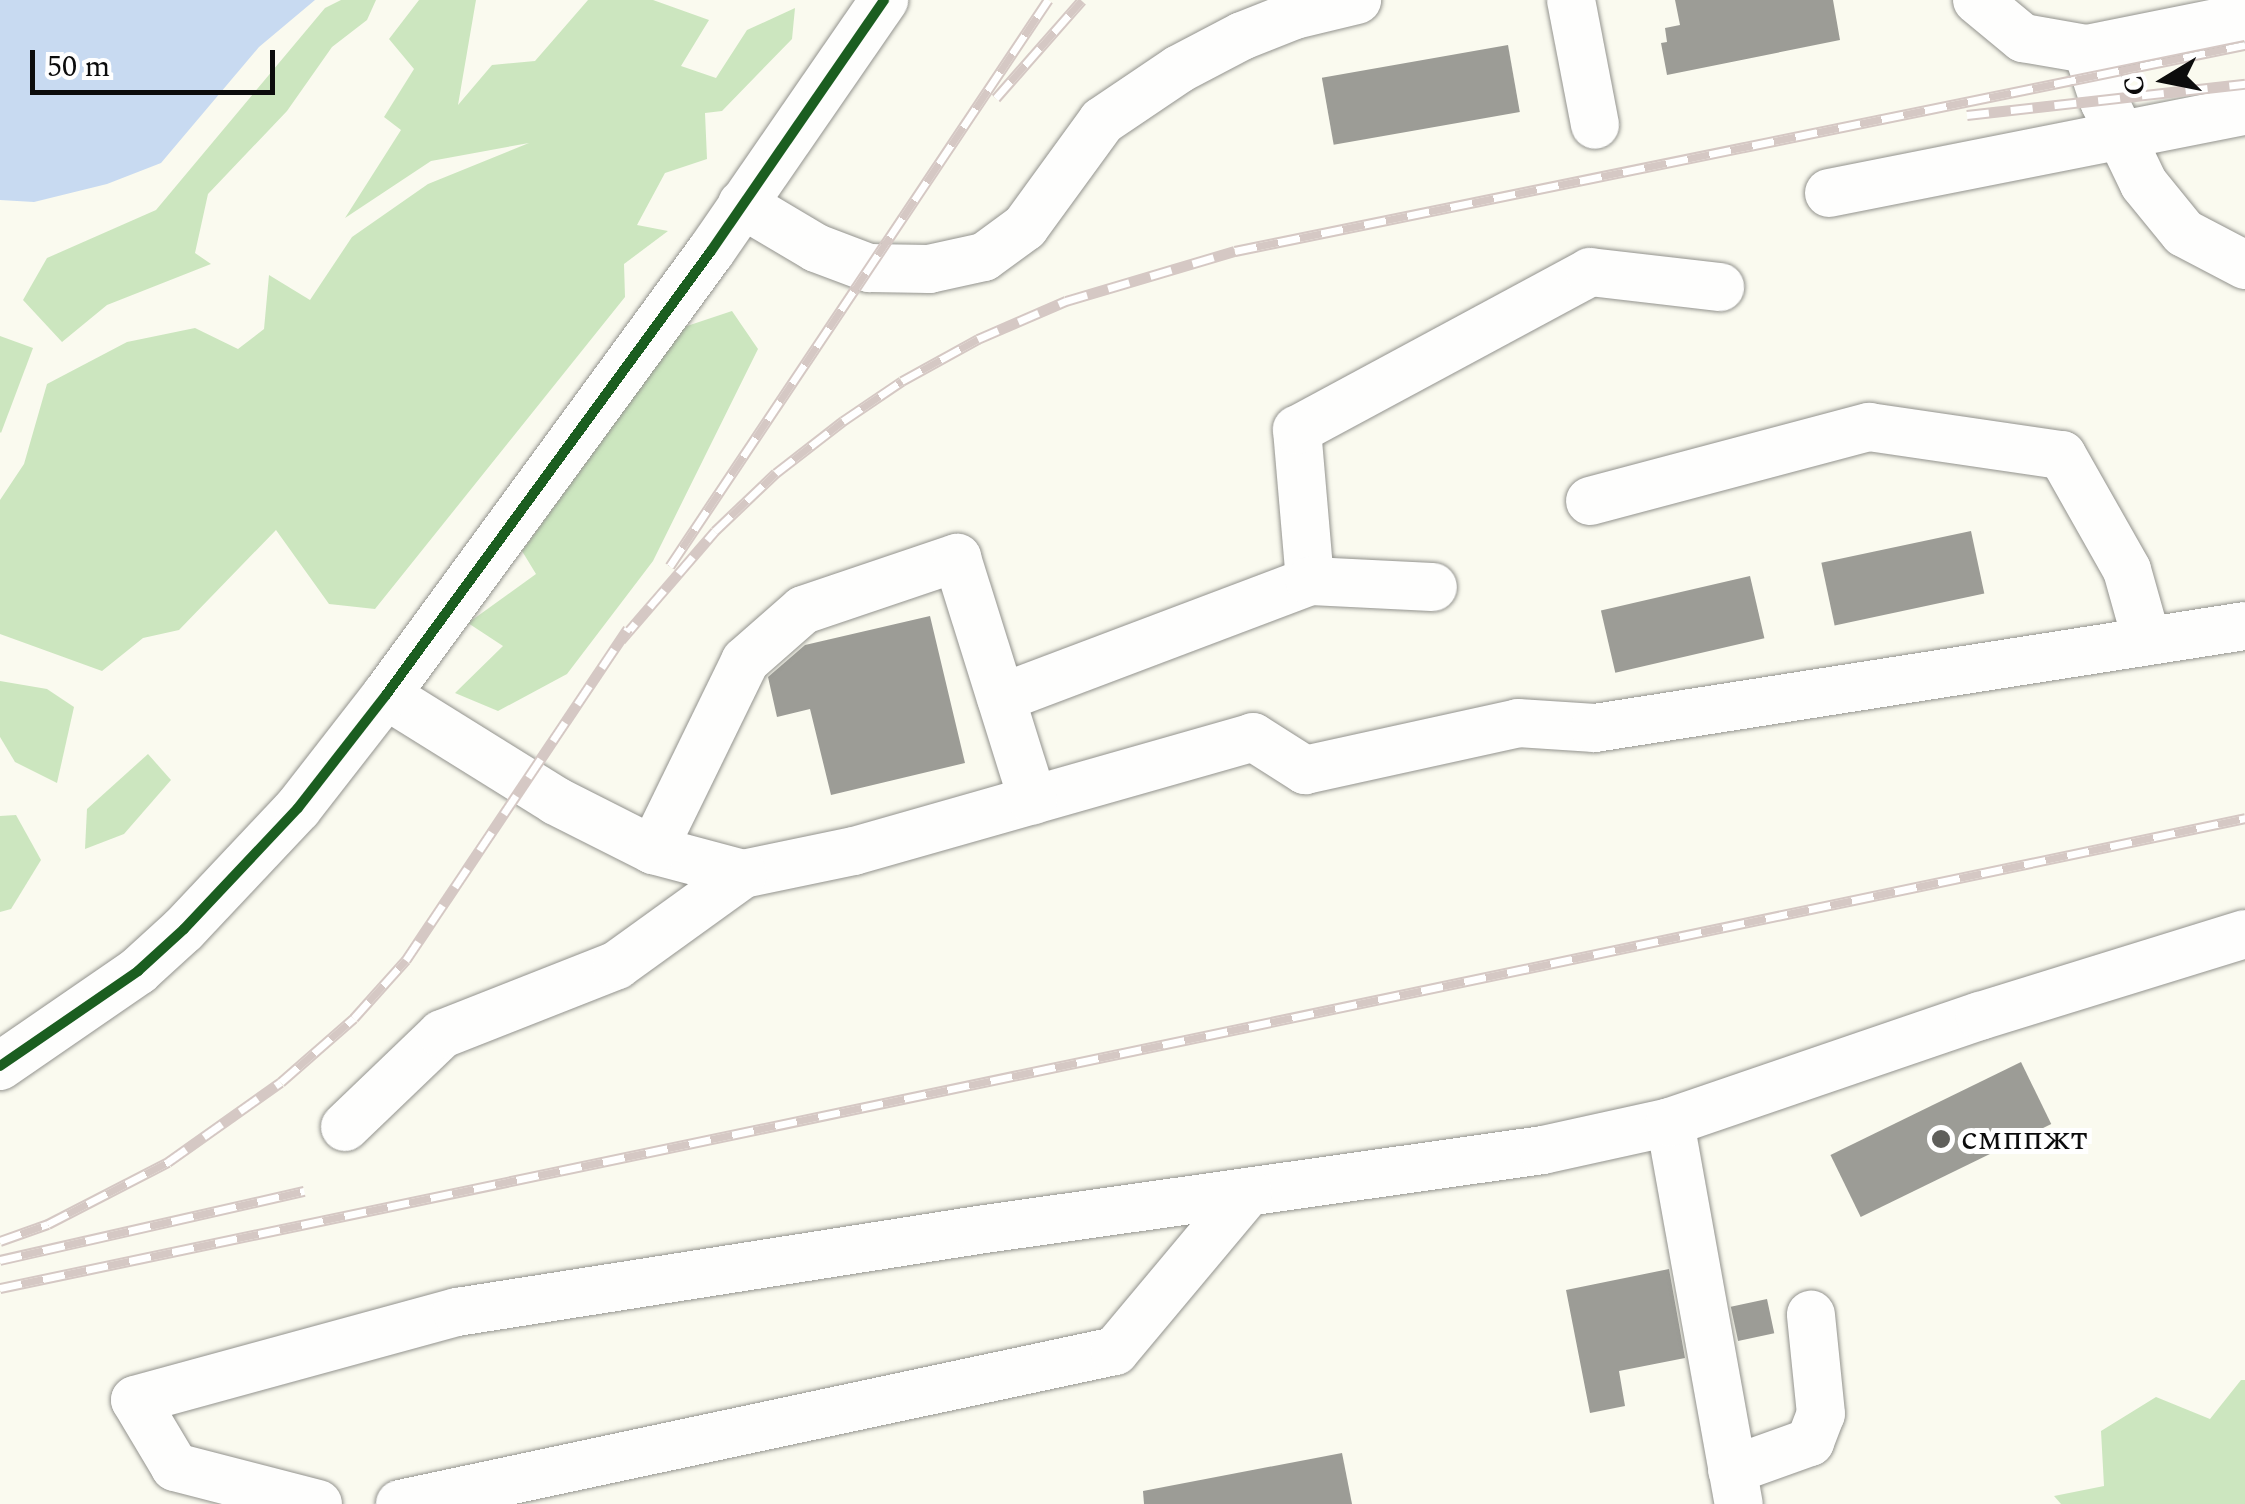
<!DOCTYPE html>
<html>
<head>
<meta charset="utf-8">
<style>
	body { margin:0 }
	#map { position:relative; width:2245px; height:1504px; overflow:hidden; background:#fafaef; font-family:Spectral,serif }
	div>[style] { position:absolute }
	.forest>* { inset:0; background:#cce6bf }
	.water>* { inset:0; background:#c8daf1 }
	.building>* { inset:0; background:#9c9c96; transform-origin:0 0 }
	.roads { filter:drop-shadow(0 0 2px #93938e) drop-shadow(0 0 2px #93938e) }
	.minor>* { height:48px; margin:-24px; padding:0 24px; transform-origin:24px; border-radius:24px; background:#fefefd }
	.rail>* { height:11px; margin-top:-5.5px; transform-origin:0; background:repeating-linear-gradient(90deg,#fff 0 22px,#d5c8c4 0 44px); box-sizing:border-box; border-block:2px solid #d5c8c4 }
	.cycleway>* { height:10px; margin:-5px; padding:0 5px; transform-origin:5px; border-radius:5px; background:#1b5e20 }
	.dots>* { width:28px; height:28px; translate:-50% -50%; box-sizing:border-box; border:5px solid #fff; border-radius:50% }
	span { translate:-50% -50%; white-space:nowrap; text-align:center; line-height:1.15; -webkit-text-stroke:10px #fff; paint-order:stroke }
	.poi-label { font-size:35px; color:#0c0c0c }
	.left { translate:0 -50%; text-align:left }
	.north { position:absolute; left:2115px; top:30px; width:100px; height:100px; -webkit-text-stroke:8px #fff; paint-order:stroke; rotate:260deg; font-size:28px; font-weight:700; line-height:40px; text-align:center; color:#0c0c0c }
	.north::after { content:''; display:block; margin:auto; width:35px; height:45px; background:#0c0c0c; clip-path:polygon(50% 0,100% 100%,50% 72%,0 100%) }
	.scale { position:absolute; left:30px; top:50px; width:245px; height:45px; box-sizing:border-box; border:5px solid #0c0c0c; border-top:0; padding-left:12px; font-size:30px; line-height:35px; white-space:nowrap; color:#0c0c0c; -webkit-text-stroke:8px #fff; paint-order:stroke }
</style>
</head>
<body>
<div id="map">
	<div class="forest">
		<div style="clip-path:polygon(341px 0,376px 0,367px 20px,332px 47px,287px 111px,208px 194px,195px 253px,211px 264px,107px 305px,62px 342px,23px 300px,47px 258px,156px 210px,325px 8px)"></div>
		<div style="clip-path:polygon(419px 0,476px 0,458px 105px,492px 65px,535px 61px,588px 0,653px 0,709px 20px,681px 66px,716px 78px,747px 30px,795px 8px,792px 39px,722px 111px,705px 113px,707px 159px,665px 173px,637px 225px,668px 231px,624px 264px,625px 297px,375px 609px,329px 604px,276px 530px,179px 630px,143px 638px,102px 671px,0 634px,0 500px,24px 464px,47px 384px,127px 342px,195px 328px,238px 349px,264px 329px,269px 275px,310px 300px,352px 237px,428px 184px,529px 143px,431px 161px,345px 218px,401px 130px,384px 117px,414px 69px,389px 39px)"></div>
		<div style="clip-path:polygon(732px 311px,758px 349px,653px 561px,567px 674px,498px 711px,455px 693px,503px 646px,468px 623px,536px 574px,522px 551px,684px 327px)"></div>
		<div style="clip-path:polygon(0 336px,33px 348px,1px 433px,0 432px)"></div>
		<div style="clip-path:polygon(0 681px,47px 689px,74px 707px,57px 783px,15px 762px,0 737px)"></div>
		<div style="clip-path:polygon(148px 754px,171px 780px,124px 834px,85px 849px,87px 809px)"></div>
		<div style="clip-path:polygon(16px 815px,41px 860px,11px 909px,0 912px,0 816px)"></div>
		<div style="clip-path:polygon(2241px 1380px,2245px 1380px,2245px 1504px,2061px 1504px,2054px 1496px,2104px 1486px,2101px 1431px,2156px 1397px,2210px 1419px)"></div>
	</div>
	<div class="water">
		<div style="clip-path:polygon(0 0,315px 0,259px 47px,161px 163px,107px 184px,34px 202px,0 200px)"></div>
	</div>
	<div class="building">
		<div style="clip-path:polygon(1675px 0,1833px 0,1840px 40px,1667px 75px,1661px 43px,1667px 42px,1665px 28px,1680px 25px)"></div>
		<div style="left:1508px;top:45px;width:68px;height:189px;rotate:80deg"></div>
		<div style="left:1971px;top:531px;width:64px;height:153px;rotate:78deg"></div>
		<div style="left:1750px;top:576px;width:64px;height:153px;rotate:77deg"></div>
		<div style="clip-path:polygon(930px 616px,965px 763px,831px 795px,810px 709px,777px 717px,768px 677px,805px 645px)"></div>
		<div style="left:2021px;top:1062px;width:69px;height:212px;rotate:64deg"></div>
		<div style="clip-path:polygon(1669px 1269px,1685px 1358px,1619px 1371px,1625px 1406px,1590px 1413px,1566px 1290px)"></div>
		<div style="left:1767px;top:1299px;width:35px;height:37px;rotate:78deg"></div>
		<div style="clip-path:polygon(1342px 1453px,1352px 1504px,1144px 1504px,1143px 1491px)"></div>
	</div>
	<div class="roads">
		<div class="minor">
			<div style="left:1571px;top:0;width:127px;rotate:79.1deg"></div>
			<div style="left:1977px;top:0;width:60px;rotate:39.6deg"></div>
			<div style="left:2023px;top:38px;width:65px;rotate:9.8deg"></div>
			<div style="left:2087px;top:49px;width:161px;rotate:-11.4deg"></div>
			<div style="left:2087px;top:49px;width:55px;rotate:71.9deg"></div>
			<div style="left:2104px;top:101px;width:92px;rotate:64.3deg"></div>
			<div style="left:2144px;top:184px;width:63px;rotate:50.8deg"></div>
			<div style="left:2184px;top:233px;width:69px;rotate:27.7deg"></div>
			<div style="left:1829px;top:193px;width:424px;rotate:-11.2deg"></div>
			<div style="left:742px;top:204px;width:86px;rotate:30.7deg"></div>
			<div style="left:816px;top:248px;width:57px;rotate:20.7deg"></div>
			<div style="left:869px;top:268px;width:60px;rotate:1deg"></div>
			<div style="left:929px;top:269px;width:56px;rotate:-12.3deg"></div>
			<div style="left:984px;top:257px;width:51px;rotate:-36.2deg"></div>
			<div style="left:1025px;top:227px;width:131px;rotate:-54deg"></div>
			<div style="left:1102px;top:121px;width:93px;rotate:-34deg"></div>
			<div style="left:1179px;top:69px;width:71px;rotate:-27.6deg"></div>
			<div style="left:1242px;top:36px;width:57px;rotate:-21.6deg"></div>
			<div style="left:1295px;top:15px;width:64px;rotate:-13.6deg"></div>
			<div style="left:1590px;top:501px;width:289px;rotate:-14.9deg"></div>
			<div style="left:1869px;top:427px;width:195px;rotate:8.3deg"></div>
			<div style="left:2062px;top:455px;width:132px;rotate:60.5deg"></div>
			<div style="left:2127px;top:570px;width:74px;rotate:74.3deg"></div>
			<div style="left:1310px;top:581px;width:152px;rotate:-94.9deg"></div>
			<div style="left:1297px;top:430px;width:333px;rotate:-28.3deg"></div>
			<div style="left:1590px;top:272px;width:131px;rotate:6.6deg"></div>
			<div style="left:386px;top:695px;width:200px;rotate:31.9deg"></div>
			<div style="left:556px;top:801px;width:109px;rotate:26.8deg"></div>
			<div style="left:653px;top:850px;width:93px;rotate:14.9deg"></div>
			<div style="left:743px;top:874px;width:113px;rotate:-11.7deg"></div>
			<div style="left:854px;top:851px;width:415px;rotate:-15.9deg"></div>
			<div style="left:1253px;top:737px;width:62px;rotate:32.4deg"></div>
			<div style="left:1305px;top:770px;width:218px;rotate:-12.4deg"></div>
			<div style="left:1518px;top:723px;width:77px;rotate:3.7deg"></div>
			<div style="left:1595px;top:728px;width:658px;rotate:-8.92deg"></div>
			<div style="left:1001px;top:698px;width:330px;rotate:-20.7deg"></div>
			<div style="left:1310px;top:581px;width:123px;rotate:2.8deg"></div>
			<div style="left:653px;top:850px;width:210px;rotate:-64deg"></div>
			<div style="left:745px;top:661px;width:77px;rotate:-41.3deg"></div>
			<div style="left:803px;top:610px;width:163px;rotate:-18.7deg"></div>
			<div style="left:957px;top:558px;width:254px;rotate:72.6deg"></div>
			<div style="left:0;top:1066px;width:168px;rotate:-34.5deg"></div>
			<div style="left:138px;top:971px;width:62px;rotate:-42.4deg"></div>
			<div style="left:184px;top:929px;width:166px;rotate:-46.7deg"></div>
			<div style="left:298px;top:808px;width:143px;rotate:-52.1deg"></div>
			<div style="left:386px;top:695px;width:550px;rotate:-53.8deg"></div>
			<div style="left:711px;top:251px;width:305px;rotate:-55.4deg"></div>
			<div style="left:1670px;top:1122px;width:388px;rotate:79.8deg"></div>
			<div style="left:345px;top:1127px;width:134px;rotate:-43.8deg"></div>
			<div style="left:442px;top:1034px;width:188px;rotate:-21.5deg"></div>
			<div style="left:617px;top:965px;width:155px;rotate:-35.8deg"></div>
			<div style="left:1732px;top:1470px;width:83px;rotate:-19.7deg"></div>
			<div style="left:1810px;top:1442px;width:30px;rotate:-69deg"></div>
			<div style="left:1821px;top:1414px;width:100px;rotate:-95.8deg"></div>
			<div style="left:318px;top:1504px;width:148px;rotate:-165.5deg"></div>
			<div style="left:175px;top:1467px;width:78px;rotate:-120.8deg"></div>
			<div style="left:135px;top:1400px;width:334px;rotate:-15.3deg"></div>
			<div style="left:457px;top:1312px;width:527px;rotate:-8.94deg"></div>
			<div style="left:978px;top:1230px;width:571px;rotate:-8.06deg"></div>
			<div style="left:1543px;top:1150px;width:130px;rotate:-12.4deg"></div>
			<div style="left:1670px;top:1122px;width:328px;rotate:-18.9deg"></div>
			<div style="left:1980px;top:1016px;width:277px;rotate:-17.2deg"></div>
			<div style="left:400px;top:1504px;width:731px;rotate:-12.08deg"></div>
			<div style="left:1115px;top:1351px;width:207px;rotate:-50.1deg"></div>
		</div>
	</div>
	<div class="rail">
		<div style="left:996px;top:98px;width:130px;rotate:-48.7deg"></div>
		<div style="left:1967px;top:115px;width:280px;rotate:-6.4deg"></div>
		<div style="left:670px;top:566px;width:681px;rotate:-56.26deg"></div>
		<div style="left:621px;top:640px;width:144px;rotate:-49.2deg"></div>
		<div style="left:715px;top:531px;width:84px;rotate:-43.6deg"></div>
		<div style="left:776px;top:473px;width:85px;rotate:-37.8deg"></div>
		<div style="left:843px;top:421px;width:71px;rotate:-34.1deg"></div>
		<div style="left:902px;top:381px;width:87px;rotate:-28.9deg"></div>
		<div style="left:978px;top:339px;width:96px;rotate:-23.4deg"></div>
		<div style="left:1066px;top:301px;width:176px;rotate:-16.5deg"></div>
		<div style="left:1235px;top:251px;width:1031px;rotate:-11.53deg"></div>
		<div style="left:0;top:1241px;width:51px;rotate:-19.5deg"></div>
		<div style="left:48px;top:1224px;width:135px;rotate:-27.3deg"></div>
		<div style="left:168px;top:1162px;width:138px;rotate:-35.3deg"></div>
		<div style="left:281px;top:1082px;width:97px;rotate:-41.2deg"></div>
		<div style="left:354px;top:1018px;width:78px;rotate:-48.1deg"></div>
		<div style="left:406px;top:960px;width:399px;rotate:-56.2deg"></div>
		<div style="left:0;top:1260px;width:312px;rotate:-12.8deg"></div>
		<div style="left:0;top:1288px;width:2294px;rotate:-11.82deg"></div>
	</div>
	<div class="cycleway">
		<div style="left:0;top:1066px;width:168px;rotate:-34.5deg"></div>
		<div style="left:138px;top:971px;width:62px;rotate:-42.4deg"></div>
		<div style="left:184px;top:929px;width:166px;rotate:-46.7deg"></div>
		<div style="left:298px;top:808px;width:143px;rotate:-52.1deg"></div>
		<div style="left:386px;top:695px;width:550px;rotate:-53.8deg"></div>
		<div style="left:711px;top:251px;width:305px;rotate:-55.4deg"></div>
	</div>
	<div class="dots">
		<div style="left:1941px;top:1139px;background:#5f5f5b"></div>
	</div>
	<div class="poi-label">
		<span class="left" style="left:1961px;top:1139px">смппжт</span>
	</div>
	<div class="north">С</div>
	<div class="scale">50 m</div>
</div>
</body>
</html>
